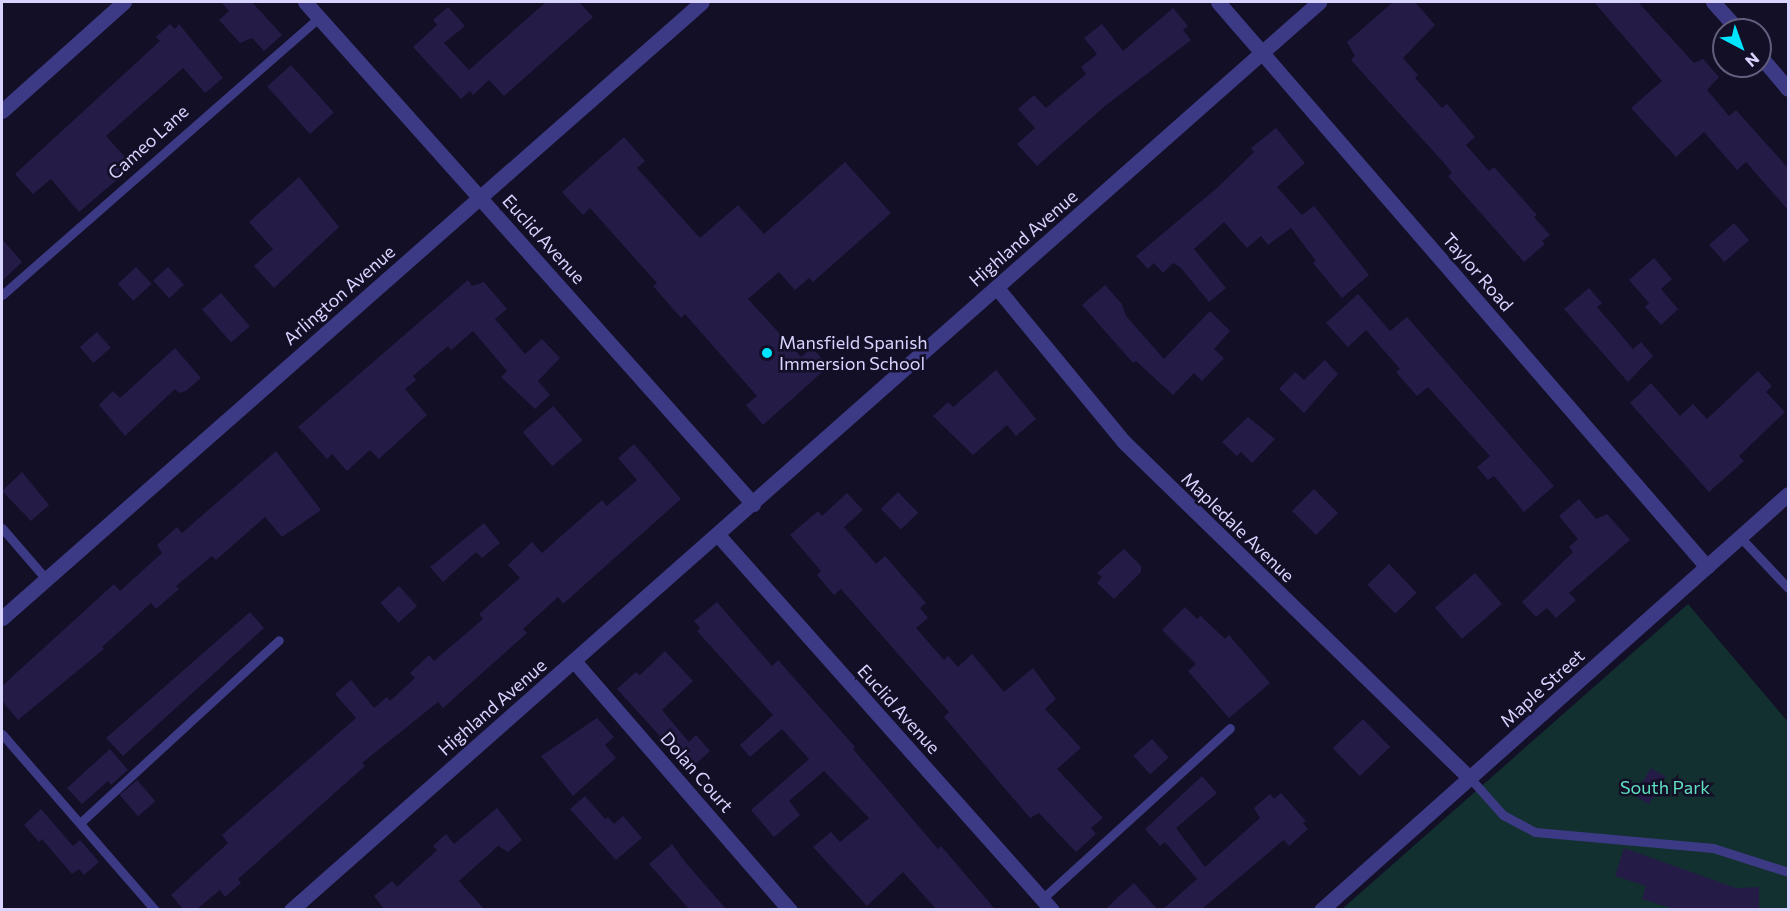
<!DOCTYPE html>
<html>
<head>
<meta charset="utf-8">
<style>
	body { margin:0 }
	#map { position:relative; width:1790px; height:911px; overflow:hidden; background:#130f26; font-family:Commissioner,sans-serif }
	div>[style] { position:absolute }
	.green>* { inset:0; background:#12302f }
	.building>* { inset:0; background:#241b47; transform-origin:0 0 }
	.lane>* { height:9px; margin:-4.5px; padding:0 4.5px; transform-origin:4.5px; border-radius:4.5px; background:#3d3a85 }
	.street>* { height:15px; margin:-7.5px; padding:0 7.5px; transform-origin:7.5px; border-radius:7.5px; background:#3d3a85 }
	.dots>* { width:16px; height:16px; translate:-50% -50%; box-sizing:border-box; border:3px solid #130f26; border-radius:50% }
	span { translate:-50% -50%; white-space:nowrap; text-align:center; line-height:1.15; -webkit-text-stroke:5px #130f26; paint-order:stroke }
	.street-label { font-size:18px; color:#d9d4ff }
	.poi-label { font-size:18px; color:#d9d4ff }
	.left { translate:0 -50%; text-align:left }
	.park-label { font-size:18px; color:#5fe0c0 }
	.frame { position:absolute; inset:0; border:3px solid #d9d4ff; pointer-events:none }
	.north { position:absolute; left:1712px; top:18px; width:60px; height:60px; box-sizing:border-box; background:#130f26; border:2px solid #625e7d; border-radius:50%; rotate:139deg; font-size:16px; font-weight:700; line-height:24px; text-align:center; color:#d9d4ff }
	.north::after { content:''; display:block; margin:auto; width:21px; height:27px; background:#00e5ff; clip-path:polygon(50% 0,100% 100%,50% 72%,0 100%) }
</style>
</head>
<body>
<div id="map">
	<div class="green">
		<div style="clip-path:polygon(1688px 604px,1788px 722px,1788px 909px,1341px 910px)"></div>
	</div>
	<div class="building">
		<div style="clip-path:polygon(221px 2px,252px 2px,282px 35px,264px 51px,252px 38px,240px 43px,219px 20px,229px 11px)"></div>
		<div style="clip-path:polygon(546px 2px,579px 2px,593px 17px,504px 96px,489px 80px,473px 95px,470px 91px,461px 99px,413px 47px,437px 25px,433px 20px,448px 7px,465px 26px,444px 43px,469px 70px)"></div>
		<div style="clip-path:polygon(1393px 2px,1415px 2px,1435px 25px,1403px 58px,1418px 75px,1415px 78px,1442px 108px,1447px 104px,1475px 137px,1466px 145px,1489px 171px,1494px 167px,1537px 215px,1534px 217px,1550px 235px,1542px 241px,1545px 244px,1524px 262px,1448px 176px,1452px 173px,1444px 163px,1351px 60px,1355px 56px,1347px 42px)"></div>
		<div style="clip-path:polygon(1594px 2px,1638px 2px,1694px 63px,1703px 59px,1719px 77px,1707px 90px,1729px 116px,1736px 110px,1788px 168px,1788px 210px,1746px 162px,1737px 170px,1704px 132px,1676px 157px,1631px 108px,1662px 81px)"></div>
		<div style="clip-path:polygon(1173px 8px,1188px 26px,1183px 30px,1191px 40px,1105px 106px,1037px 166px,1017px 144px,1035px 128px,1018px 109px,1034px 95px,1046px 108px,1086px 74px,1081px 67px,1097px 54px,1084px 38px,1102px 24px,1123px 51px)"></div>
		<div style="clip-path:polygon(170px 24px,175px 29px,179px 24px,223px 78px,205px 93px,183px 68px,106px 136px,133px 166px,79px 212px,51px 179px,33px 194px,15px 174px,160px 41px,156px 37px)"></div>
		<div style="left:291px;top:65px;width:64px;height:32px;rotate:48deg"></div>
		<div style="clip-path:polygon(1276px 128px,1305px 163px,1277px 187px,1302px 215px,1314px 206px,1369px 275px,1342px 298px,1313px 263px,1316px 261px,1291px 228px,1268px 245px,1261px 236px,1247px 248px,1224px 222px,1194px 249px,1226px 288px,1209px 302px,1180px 267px,1173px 263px,1163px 273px,1154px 263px,1148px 269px,1136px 256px,1217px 188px,1254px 152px,1251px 148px)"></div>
		<div style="clip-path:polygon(624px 137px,645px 161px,637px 168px,700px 238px,738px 205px,764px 234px,845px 162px,891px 213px,813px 282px,809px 278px,795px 290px,779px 272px,748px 299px,801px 357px,812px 348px,829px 366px,763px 425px,746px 405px,757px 396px,685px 314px,681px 318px,653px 286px,657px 283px,590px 208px,583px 215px,562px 192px)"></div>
		<div style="clip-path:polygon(299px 177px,339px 227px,274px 288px,254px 266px,273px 249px,249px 222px)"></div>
		<div style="left:1734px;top:223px;width:23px;height:33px;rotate:49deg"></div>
		<div style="clip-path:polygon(2px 239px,22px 262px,2px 281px)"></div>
		<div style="clip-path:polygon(1654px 258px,1672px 279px,1661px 289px,1678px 309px,1661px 325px,1645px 307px,1649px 303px,1629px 280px)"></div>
		<div style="left:136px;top:267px;width:23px;height:25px;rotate:47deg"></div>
		<div style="left:168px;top:267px;width:24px;height:20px;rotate:48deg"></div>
		<div style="clip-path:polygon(468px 280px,472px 286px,484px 282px,507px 309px,495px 319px,525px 354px,542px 339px,560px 358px,538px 381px,550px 395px,535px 409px,501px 377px,507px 371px,473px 331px,451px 350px,448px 346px,413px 376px,416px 380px,405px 389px,427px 415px,379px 459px,370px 450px,347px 471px,332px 454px,327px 459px,298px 427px)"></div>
		<div style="clip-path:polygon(1105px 285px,1122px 304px,1126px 316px,1164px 359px,1210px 311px,1230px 331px,1214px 349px,1224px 358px,1202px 381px,1194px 373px,1173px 395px,1136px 361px,1133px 363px,1082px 305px)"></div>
		<div style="clip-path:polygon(1589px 288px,1602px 303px,1597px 307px,1633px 349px,1641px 342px,1653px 356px,1628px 382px,1564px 309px)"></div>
		<div style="left:221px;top:293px;width:44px;height:25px;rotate:49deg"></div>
		<div style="clip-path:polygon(1358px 294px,1390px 331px,1407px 317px,1554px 486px,1524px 512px,1494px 476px,1488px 480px,1477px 467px,1490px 456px,1428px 387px,1417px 396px,1396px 372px,1400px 369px,1366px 330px,1348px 347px,1326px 323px)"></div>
		<div style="left:97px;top:332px;width:21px;height:23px;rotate:49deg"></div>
		<div style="clip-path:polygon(175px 348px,201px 378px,186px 391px,179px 393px,175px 389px,125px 436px,99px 405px,113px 391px,120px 398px)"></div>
		<div style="clip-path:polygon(1325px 360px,1338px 374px,1304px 413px,1279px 389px,1295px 372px,1304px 380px)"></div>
		<div style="clip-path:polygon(996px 370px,1036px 419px,1016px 436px,1007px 425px,973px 455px,933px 416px,948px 402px,953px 407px)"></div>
		<div style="clip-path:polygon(1758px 371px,1772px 386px,1766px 392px,1785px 412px,1739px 456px,1744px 461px,1709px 492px,1630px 403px,1651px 383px,1680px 416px,1693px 404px,1707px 419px)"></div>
		<div style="left:553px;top:406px;width:45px;height:40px;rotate:49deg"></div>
		<div style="clip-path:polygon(1248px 417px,1275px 439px,1252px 463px,1241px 452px,1237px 456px,1222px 442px)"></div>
		<div style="clip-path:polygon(634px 444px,681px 499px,563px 604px,558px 597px,523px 629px,527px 633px,443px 708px,438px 702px,362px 763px,365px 766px,238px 879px,241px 883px,225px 897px,220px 890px,197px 909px,183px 909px,171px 895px,228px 843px,222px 835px,356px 718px,335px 694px,351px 680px,374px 708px,387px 697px,390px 701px,415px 678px,410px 673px,429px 655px,434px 661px,483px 619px,479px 614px,520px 578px,508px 565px,532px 542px,542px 553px,602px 500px,607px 506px,637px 480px,618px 458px)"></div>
		<div style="clip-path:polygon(276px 451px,321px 510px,282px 537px,265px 517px,216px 560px,212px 556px,176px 586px,179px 589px,156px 609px,151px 603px,102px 647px,104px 649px,18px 720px,2px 701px,2px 686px,114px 584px,120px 591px,162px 553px,157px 545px,177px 527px,182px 533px)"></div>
		<div style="clip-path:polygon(22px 472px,49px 505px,31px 521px,2px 491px)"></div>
		<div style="left:1314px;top:489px;width:34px;height:31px;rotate:45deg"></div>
		<div style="left:898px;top:492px;width:29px;height:24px;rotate:46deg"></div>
		<div style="clip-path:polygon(847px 493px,863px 510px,844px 527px,876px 564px,885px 556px,926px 603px,920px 608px,928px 618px,916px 628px,944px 660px,948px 656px,958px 667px,972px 654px,1004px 692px,1033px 668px,1056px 699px,1045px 709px,1081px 748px,1057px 769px,1103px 818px,1091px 828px,1096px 834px,1076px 852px,1039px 813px,1030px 818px,944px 717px,949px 712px,841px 589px,834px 595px,817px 575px,821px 571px,790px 535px,818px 511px,822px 516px)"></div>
		<div style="clip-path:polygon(1579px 499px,1596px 519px,1607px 514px,1630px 540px,1569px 593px,1576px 600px,1556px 618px,1547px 608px,1536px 617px,1522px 602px,1573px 552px,1569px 547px,1578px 539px,1559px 516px)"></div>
		<div style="clip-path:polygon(484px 523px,500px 543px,482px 558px,476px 552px,443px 582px,430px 567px)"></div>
		<div style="clip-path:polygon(1124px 549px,1141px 566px,1141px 572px,1114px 599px,1097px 583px,1102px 577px,1097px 573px)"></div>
		<div style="left:1389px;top:564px;width:40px;height:30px;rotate:46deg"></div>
		<div style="left:1475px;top:573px;width:41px;height:53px;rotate:49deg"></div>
		<div style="left:399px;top:586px;width:27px;height:25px;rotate:48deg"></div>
		<div style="clip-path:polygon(717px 602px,772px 666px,778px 660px,855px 747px,853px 749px,938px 849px,941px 846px,995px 909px,936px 909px,903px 872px,867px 906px,813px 847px,831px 832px,840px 842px,869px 818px,824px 771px,789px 801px,800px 815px,774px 837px,751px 810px,809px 759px,782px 729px,750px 757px,740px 745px,773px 715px,697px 631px,700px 628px,694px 621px)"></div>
		<div style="clip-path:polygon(1185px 607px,1197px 619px,1201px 616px,1225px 639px,1229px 635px,1270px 683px,1229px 718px,1188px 671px,1196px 664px,1162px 630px)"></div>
		<div style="clip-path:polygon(250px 612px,264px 628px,123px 756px,106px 738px)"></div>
		<div style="clip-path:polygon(665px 651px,693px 681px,662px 710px,689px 742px,696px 735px,710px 751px,690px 769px,617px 689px,636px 672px,640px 675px)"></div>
		<div style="clip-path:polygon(597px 718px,614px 737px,605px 745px,616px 758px,573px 796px,541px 756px)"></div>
		<div style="left:1363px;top:719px;width:39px;height:42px;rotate:46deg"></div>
		<div style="left:1152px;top:739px;width:25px;height:25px;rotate:48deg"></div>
		<div style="clip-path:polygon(110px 749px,128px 770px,111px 785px,108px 781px,82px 804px,67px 788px)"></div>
		<div style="left:1651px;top:768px;width:17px;height:32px;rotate:31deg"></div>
		<div style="clip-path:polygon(1202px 776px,1217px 793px,1176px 828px,1205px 867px,1260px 818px,1254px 808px,1270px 794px,1274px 799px,1281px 793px,1306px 821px,1303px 823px,1308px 829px,1289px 846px,1284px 840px,1281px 842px,1202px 909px,1163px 909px,1197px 879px,1165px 842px,1160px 846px,1145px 829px)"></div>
		<div style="left:137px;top:780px;width:28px;height:23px;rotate:49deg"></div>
		<div style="clip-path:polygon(585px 796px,605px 819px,608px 817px,614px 824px,623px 816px,642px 838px,616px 860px,570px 809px)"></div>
		<div style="clip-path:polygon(497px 808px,522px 840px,508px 852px,498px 846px,459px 881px,484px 909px,384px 909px,374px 896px,392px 881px,397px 887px,437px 850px,433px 846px,446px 834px,454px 844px)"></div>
		<div style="clip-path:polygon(41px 809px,73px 846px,80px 840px,99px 862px,84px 875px,79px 869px,72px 874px,42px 839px,39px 842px,24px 825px)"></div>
		<div style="clip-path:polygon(672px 844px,686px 863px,726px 909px,689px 909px,649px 864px)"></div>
		<div style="clip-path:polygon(1624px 848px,1736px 888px,1759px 887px,1759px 909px,1674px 909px,1642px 899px,1646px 886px,1615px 876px)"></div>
		<div style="clip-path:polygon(1134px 883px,1157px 909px,1106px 909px,1118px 897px)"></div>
	</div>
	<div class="lane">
		<div style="left:2px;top:295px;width:422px;rotate:-41.2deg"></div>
		<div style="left:2px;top:528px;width:67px;rotate:49.2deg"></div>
		<div style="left:1740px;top:537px;width:70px;rotate:46.7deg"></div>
		<div style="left:2px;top:734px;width:233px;rotate:49deg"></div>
		<div style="left:1470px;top:778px;width:50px;rotate:48.3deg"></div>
		<div style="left:1503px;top:815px;width:36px;rotate:28deg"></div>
		<div style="left:1535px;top:832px;width:179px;rotate:5.1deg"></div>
		<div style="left:1713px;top:848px;width:79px;rotate:17.7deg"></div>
		<div style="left:80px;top:823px;width:270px;rotate:-42.6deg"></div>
		<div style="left:1042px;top:899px;width:254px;rotate:-42.3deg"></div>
	</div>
	<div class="street">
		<div style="left:305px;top:2px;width:673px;rotate:48.25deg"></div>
		<div style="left:1218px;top:2px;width:747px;rotate:49.12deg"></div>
		<div style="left:1713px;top:2px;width:38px;rotate:48deg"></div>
		<div style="left:1760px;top:56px;width:43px;rotate:49.7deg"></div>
		<div style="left:2px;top:111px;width:164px;rotate:-41.8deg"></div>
		<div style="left:997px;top:288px;width:198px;rotate:50.5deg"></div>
		<div style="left:1123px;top:441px;width:484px;rotate:44.2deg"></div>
		<div style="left:718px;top:535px;width:502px;rotate:48.31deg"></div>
		<div style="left:2px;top:618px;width:932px;rotate:-41.35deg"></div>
		<div style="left:574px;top:661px;width:330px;rotate:49.1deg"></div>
		<div style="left:291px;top:910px;width:1372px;rotate:-41.45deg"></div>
		<div style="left:1321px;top:910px;width:625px;rotate:-41.69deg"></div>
	</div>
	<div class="dots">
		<div style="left:767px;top:353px;background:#00e5ff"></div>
	</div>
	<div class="street-label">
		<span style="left:148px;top:142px;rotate:-42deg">Cameo Lane</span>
		<span style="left:1023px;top:238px;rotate:-41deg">Highland Avenue</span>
		<span style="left:544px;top:239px;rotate:48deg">Euclid Avenue</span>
		<span style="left:1478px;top:272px;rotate:49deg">Taylor Road</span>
		<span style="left:339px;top:295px;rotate:-41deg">Arlington Avenue</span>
		<span style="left:1238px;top:527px;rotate:44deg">Mapledale Avenue</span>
		<span style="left:1542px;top:688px;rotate:-42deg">Maple Street</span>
		<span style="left:492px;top:707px;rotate:-41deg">Highland Avenue</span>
		<span style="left:899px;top:709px;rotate:48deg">Euclid Avenue</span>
		<span style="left:697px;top:772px;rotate:49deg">Dolan Court</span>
	</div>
	<div class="poi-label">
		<span class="left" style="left:779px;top:353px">Mansfield Spanish<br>Immersion School</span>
	</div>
	<div class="park-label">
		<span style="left:1665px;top:787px">South Park</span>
	</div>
	<div class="frame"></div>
	<div class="north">N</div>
</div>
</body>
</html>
